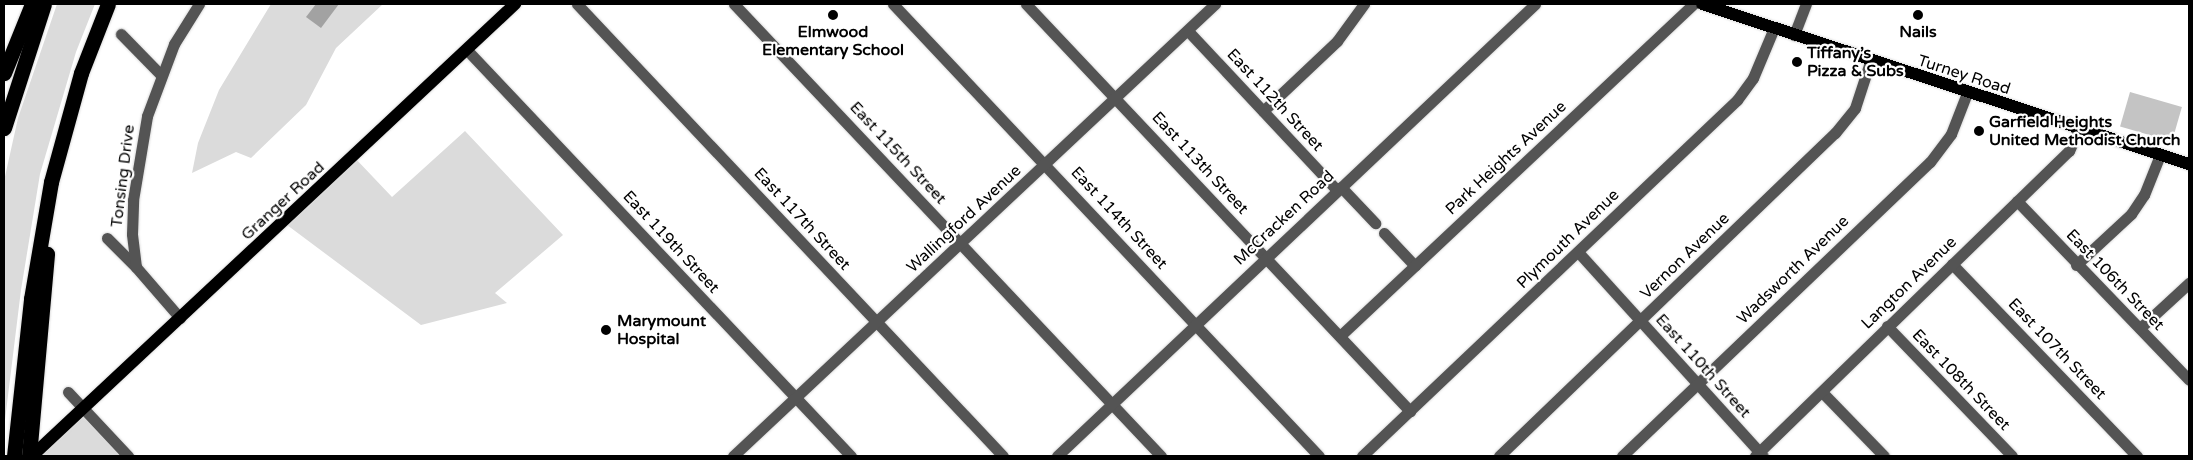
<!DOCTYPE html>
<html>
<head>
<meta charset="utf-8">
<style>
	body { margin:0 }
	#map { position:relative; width:2193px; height:460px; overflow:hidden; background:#fff; font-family:"Varela Round",sans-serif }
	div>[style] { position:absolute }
	.green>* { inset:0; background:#dbdbdb }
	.water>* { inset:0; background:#a2a2a2 }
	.building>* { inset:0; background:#c4c4c4; transform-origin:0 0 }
	.roads { filter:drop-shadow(0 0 1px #dbdbdb) drop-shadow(0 0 1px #dbdbdb) }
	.minor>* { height:11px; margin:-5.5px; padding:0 5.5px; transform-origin:5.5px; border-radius:5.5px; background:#545454 }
	.major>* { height:12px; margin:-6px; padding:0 6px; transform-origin:6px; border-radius:6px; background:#000 }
	.highway>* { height:15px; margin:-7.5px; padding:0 7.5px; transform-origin:7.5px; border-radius:7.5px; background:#000 }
	.dots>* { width:14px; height:14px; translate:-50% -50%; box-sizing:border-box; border:2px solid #fff; border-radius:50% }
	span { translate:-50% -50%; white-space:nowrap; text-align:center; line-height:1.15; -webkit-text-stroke:4.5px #fff; paint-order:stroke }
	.poi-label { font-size:16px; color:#000; font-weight:700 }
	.left { translate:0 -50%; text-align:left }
	.street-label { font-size:16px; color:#000 }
	.frame { position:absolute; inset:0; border:5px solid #000; pointer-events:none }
</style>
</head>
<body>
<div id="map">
	<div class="green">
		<div style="clip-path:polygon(57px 4px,95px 4px,76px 52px,40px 174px,21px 290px,4px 428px,4px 181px,18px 118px)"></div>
		<div style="clip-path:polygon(271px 4px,383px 4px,336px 48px,306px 105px,251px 158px,236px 152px,192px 173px,198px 143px,219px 90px)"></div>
		<div style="clip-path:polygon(465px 131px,563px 235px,495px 293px,507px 303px,421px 325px,283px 222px,354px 157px,392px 197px)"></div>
		<div style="clip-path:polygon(84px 410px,128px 456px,30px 456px)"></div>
	</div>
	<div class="water">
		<div style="clip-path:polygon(316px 4px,339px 4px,321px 28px,306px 17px)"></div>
	</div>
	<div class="building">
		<div style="left:2130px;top:92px;width:54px;height:36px;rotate:16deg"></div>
	</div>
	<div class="roads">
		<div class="minor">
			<div style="left:577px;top:4px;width:621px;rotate:46.7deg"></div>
			<div style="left:734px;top:4px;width:622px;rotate:46.63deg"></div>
			<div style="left:893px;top:4px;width:621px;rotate:46.7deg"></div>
			<div style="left:1026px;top:4px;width:560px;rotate:46.67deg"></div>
			<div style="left:1189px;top:32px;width:216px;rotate:46.9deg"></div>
			<div style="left:121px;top:34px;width:57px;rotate:45.7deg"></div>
			<div style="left:1794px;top:35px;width:33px;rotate:-69deg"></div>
			<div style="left:467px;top:50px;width:559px;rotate:46.6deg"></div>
			<div style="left:1263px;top:111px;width:102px;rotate:-43.4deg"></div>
			<div style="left:1337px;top:41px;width:46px;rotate:-53.9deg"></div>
			<div style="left:1341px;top:187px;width:50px;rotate:46.6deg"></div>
			<div style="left:2017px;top:201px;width:248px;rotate:46.1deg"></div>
			<div style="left:1384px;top:233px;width:45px;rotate:46.8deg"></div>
			<div style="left:107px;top:238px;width:41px;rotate:45deg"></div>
			<div style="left:1578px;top:252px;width:275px;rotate:47.8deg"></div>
			<div style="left:1952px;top:264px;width:267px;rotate:46.1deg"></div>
			<div style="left:2076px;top:265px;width:75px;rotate:-42.8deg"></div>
			<div style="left:2131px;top:214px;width:23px;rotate:-56deg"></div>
			<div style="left:2144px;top:195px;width:43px;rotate:-68.2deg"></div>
			<div style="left:180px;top:318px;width:67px;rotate:-130.8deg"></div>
			<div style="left:136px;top:267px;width:33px;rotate:-97deg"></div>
			<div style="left:132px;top:234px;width:34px;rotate:-88deg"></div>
			<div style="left:133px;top:200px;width:85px;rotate:-80.5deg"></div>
			<div style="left:147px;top:116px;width:77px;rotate:-69.4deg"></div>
			<div style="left:174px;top:44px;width:47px;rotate:-58deg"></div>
			<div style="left:1887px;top:326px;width:180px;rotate:46.1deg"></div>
			<div style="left:2140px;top:328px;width:67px;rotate:-42.6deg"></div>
			<div style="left:1341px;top:335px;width:483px;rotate:-43.2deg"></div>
			<div style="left:68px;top:392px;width:88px;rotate:46.8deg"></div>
			<div style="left:1822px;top:392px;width:89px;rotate:45.9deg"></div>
			<div style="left:733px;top:456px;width:661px;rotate:-43.16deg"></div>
			<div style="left:1057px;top:456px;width:658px;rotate:-43.4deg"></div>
			<div style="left:1362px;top:456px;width:517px;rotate:-43.51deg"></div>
			<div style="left:1737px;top:100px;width:27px;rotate:-54deg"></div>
			<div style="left:1753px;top:78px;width:54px;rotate:-67.2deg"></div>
			<div style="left:1499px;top:456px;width:466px;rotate:-43.9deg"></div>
			<div style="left:1835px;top:133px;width:32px;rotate:-51deg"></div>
			<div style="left:1855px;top:108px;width:48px;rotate:-71.9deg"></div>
			<div style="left:1622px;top:456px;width:426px;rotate:-43.7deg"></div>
			<div style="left:1930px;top:162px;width:35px;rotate:-53deg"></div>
			<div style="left:1951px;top:134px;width:44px;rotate:-68.7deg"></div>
			<div style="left:1755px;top:456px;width:438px;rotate:-44.2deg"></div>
			<div style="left:2069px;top:151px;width:23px;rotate:-67deg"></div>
		</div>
		<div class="major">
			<div style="left:1702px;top:4px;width:513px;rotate:18.19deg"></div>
			<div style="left:32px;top:456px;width:662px;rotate:-43.1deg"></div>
		</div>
		<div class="highway">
			<div style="left:4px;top:73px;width:74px;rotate:-67.9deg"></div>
			<div style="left:4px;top:128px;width:130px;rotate:-72.1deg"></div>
			<div style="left:14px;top:456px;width:158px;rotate:-83.8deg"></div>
			<div style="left:31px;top:299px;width:119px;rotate:-80.3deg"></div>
			<div style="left:51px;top:182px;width:113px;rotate:-74.6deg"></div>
			<div style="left:81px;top:73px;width:74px;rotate:-68.6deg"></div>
			<div style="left:29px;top:456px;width:203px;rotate:-84.9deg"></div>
		</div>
	</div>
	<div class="dots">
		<div style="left:833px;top:15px;background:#000"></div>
		<div style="left:1918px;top:15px;background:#000"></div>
		<div style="left:1797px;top:62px;background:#000"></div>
		<div style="left:1979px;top:131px;background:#000"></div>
		<div style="left:606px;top:330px;background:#000"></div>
	</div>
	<div class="poi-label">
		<span style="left:833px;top:41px">Elmwood<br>Elementary School</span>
		<span style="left:1918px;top:32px">Nails</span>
		<span class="left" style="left:1807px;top:62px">Tiffany’s<br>Pizza &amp; Subs</span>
		<span class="left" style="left:1989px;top:131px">Garfield Heights<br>United Methodist Church</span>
		<span class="left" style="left:617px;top:330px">Marymount<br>Hospital</span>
	</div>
	<div class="street-label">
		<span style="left:1964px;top:75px;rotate:18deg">Turney Road</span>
		<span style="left:1275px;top:100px;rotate:47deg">East 112th Street</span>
		<span style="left:898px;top:153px;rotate:47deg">East 115th Street</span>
		<span style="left:1506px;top:158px;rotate:-43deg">Park Heights Avenue</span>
		<span style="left:1200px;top:163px;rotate:47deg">East 113th Street</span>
		<span style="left:123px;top:176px;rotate:-83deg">Tonsing Drive</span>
		<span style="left:283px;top:201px;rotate:-43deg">Granger Road</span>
		<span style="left:1119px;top:218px;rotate:47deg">East 114th Street</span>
		<span style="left:1284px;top:218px;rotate:-43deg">McCracken Road</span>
		<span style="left:802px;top:219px;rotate:47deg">East 117th Street</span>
		<span style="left:964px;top:219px;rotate:-43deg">Wallingford Avenue</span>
		<span style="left:1568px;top:239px;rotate:-44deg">Plymouth Avenue</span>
		<span style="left:671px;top:242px;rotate:47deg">East 119th Street</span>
		<span style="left:1685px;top:256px;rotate:-44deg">Vernon Avenue</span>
		<span style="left:1793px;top:270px;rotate:-44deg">Wadsworth Avenue</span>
		<span style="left:2115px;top:280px;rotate:46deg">East 106th Street</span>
		<span style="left:1909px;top:283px;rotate:-44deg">Langton Avenue</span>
		<span style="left:2057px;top:349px;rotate:46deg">East 107th Street</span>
		<span style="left:1703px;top:366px;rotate:48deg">East 110th Street</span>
		<span style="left:1961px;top:380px;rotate:46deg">East 108th Street</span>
	</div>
	<div class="frame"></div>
</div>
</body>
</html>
